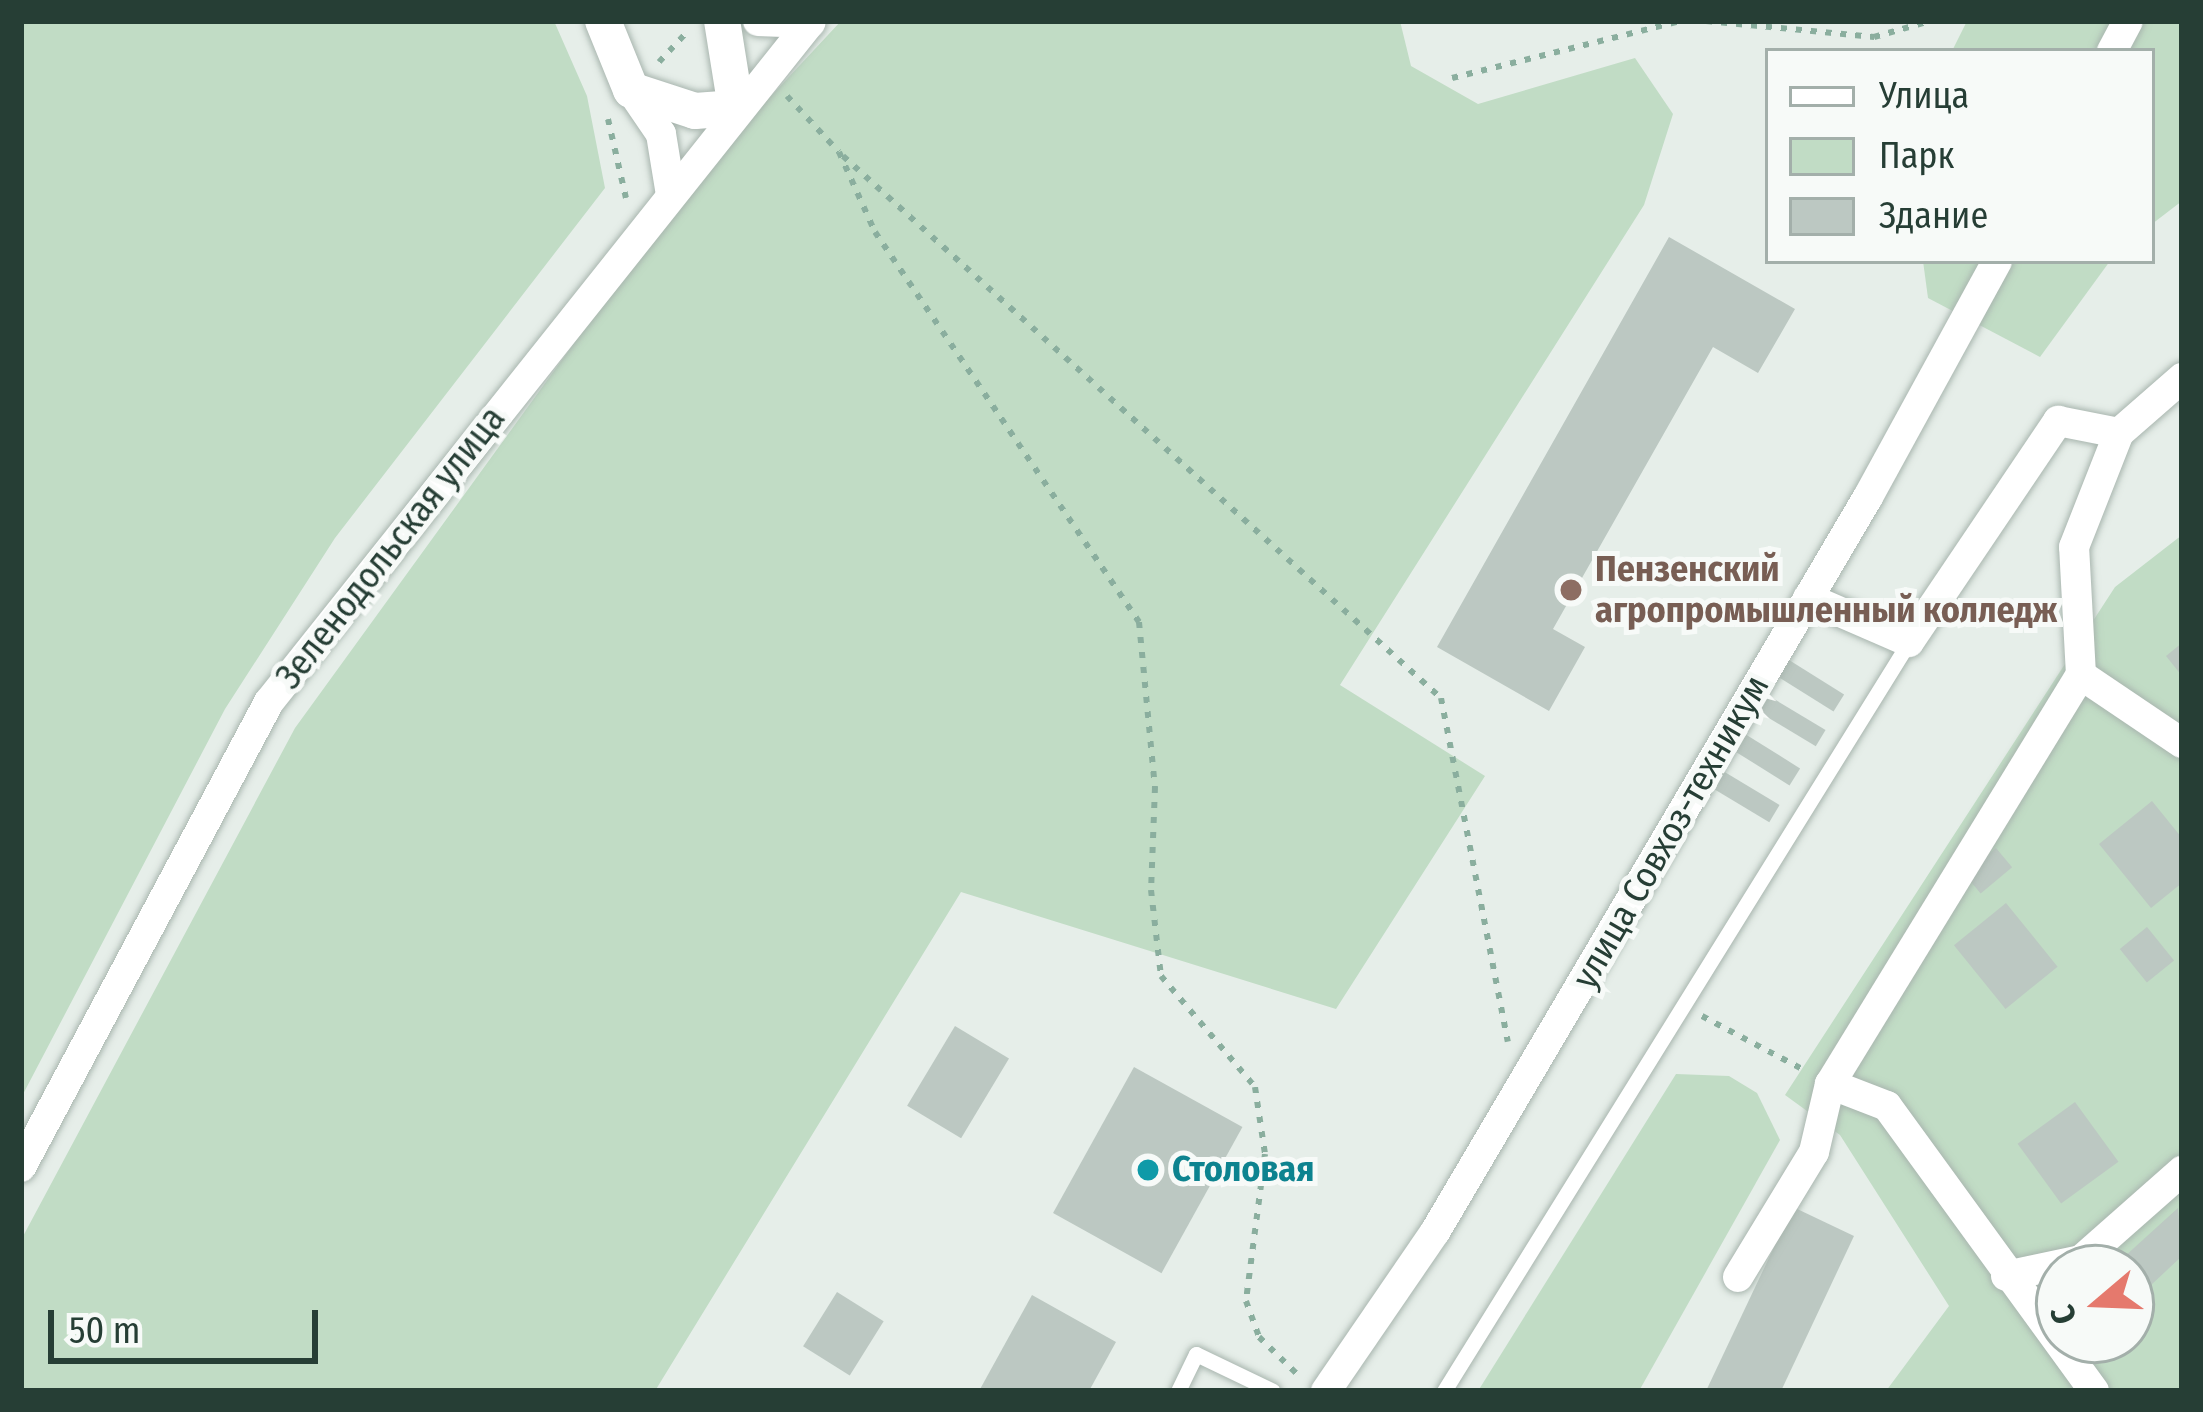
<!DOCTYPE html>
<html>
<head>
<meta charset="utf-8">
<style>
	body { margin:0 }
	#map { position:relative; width:2203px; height:1412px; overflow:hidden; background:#e6eee9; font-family:"Fira Sans Condensed",sans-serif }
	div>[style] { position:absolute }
	.green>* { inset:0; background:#c1dcc5 }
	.building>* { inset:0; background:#bcc8c2; transform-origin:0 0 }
	.path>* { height:6px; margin-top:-3px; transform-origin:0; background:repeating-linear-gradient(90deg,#8aae9e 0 6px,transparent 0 15px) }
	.roads { filter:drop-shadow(0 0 3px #a9b6af) drop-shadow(0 0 3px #a9b6af) }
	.service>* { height:15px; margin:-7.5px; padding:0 7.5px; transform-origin:7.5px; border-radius:7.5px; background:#fff }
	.minor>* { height:30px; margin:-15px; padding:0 15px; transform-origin:15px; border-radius:15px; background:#fff }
	.tertiary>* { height:36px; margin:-18px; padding:0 18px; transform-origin:18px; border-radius:18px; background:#fff }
	.dots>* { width:33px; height:33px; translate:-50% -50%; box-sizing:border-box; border:6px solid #f7faf8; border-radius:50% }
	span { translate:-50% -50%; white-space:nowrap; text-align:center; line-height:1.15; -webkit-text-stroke:10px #f7faf8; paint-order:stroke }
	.street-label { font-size:36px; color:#263e35 }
	.education-label { font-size:36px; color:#785e54; font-weight:700 }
	.left { translate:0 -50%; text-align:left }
	.culture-label { font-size:36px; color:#0d838f; font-weight:700 }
	.frame { position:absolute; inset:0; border:24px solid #263e35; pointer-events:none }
	.legend { position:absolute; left:1765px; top:48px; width:390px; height:216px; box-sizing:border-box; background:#f7faf8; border:3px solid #a3afaa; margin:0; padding:15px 21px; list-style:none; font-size:36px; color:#263e35 }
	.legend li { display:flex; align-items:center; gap:24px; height:60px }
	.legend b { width:60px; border:3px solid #a3afaa }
	.north { position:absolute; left:2035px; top:1244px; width:120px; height:120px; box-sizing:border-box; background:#f7faf8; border:3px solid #a3afaa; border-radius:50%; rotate:251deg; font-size:33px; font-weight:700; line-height:48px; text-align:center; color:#263e35 }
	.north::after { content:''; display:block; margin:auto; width:42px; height:54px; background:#e5796d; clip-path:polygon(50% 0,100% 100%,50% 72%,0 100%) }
	.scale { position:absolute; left:48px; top:1310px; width:270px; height:54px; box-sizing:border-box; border:6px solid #263e35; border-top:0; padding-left:15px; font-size:36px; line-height:42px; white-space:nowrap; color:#263e35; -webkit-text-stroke:9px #f7faf8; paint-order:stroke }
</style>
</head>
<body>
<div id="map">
	<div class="green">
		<div style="clip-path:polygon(21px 21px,554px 21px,587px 96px,605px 188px,335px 538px,225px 709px,21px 1098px)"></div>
		<div style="clip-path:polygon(841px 21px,1400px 21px,1411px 66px,1478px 104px,1635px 58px,1673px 114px,1644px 205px,1340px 685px,1485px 776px,1336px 1009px,961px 892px,655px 1391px,21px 1391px,21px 1240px,295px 728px,691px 182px)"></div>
		<div style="clip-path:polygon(1967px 21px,2182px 21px,2182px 201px,2152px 224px,2152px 51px,1952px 51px)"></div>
		<div style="clip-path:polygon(1923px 261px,2110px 261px,2040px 357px,1928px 298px)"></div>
		<div style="clip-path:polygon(evenodd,2182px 535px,2182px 1391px,1886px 1391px,1949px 1306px,1840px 1135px,1785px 1095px,2115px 587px,2182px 535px,2059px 1268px,2131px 1268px,2131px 1340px,2059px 1340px,2059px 1268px)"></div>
		<div style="clip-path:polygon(1676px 1074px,1729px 1076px,1757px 1093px,1780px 1140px,1639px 1391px,1478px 1391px)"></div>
	</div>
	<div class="building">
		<div style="clip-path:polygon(1669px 237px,1795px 309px,1758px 373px,1713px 347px,1553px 629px,1585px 647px,1549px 711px,1437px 647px)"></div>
		<div style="clip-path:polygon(2182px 643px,2182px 676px,2166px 656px)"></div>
		<div style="left:1789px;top:660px;width:65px;height:20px;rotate:32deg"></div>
		<div style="left:1769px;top:696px;width:66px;height:19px;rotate:31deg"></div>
		<div style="left:1745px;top:734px;width:65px;height:20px;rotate:32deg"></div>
		<div style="left:1723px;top:771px;width:66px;height:20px;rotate:31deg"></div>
		<div style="clip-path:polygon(2152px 801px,2182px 838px,2182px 883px,2151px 908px,2099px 844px)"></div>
		<div style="left:1996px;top:848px;width:25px;height:41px;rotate:50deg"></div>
		<div style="left:2006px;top:903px;width:82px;height:67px;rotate:51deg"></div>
		<div style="left:2147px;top:927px;width:43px;height:35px;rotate:51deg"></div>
		<div style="left:955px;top:1026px;width:63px;height:93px;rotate:31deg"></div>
		<div style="left:1134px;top:1067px;width:124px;height:167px;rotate:29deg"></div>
		<div style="left:2075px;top:1102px;width:74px;height:71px;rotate:54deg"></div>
		<div style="clip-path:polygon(1793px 1207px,1854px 1236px,1781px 1391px,1706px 1391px)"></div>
		<div style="clip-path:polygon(2178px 1208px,2182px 1256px,2150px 1286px,2124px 1257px)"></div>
		<div style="left:837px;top:1292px;width:55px;height:64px;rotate:32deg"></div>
		<div style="clip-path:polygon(1032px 1295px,1116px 1342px,1089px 1391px,979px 1391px)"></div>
	</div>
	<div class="path">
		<div style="left:1706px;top:21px;width:169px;rotate:5.4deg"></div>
		<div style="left:1874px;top:37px;width:58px;rotate:-15.9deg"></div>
		<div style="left:659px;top:62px;width:41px;rotate:-47deg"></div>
		<div style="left:1452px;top:78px;width:235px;rotate:-14deg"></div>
		<div style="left:787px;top:96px;width:76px;rotate:47.1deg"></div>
		<div style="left:839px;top:152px;width:88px;rotate:65.8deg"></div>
		<div style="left:875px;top:232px;width:471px;rotate:55.9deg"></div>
		<div style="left:1139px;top:622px;width:166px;rotate:84.5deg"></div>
		<div style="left:1155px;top:787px;width:103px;rotate:92.2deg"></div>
		<div style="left:1151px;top:890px;width:87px;rotate:83.4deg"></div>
		<div style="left:1161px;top:976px;width:145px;rotate:49.7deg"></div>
		<div style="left:1255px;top:1087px;width:68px;rotate:81.5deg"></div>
		<div style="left:1265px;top:1154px;width:148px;rotate:97.4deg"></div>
		<div style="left:1246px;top:1301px;width:38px;rotate:70deg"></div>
		<div style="left:1259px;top:1337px;width:54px;rotate:44.3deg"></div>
		<div style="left:608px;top:119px;width:81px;rotate:77.2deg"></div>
		<div style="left:843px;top:156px;width:807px;rotate:42.19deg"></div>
		<div style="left:1441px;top:698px;width:350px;rotate:79deg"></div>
		<div style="left:1702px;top:1016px;width:113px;rotate:27.9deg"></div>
	</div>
	<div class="roads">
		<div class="service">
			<div style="left:1178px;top:1391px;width:41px;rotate:-64.1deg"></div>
			<div style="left:1196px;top:1354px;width:85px;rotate:25.7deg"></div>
			<div style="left:1444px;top:1391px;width:882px;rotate:-58.17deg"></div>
		</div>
		<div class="minor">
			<div style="left:758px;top:21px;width:52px;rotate:2.2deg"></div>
			<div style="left:2112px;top:51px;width:34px;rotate:-62deg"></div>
			<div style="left:631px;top:90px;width:53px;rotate:55.7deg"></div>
			<div style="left:661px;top:134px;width:62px;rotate:80.7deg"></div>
			<div style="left:1808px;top:598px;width:110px;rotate:23.5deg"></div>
			<div style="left:1909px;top:642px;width:267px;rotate:-56deg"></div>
			<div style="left:2058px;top:421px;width:62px;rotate:11.1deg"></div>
			<div style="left:2119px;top:433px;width:84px;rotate:-41.1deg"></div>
			<div style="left:2081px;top:675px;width:122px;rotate:34deg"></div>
			<div style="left:1830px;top:1084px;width:61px;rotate:21.1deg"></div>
			<div style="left:1887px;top:1106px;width:352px;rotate:54deg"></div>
			<div style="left:21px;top:1167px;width:527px;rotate:-61.93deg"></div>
			<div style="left:269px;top:702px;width:870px;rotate:-51.48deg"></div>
			<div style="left:2006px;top:1276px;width:77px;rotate:-12deg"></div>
			<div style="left:2081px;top:1260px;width:135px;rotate:-41.4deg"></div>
			<div style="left:1738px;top:1277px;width:146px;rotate:-58.7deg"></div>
			<div style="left:1814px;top:1152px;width:70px;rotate:-76.8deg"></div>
			<div style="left:1830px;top:1084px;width:480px;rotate:-58.5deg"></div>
			<div style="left:2081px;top:675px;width:128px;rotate:-93.1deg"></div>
			<div style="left:2074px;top:547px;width:123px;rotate:-68.5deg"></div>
			<div style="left:1326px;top:1391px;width:193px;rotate:-55.6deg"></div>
			<div style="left:1435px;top:1232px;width:853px;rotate:-59.5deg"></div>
			<div style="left:1868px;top:497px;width:269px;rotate:-61.3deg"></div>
		</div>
		<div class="tertiary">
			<div style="left:603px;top:21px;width:74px;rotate:67.9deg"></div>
			<div style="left:631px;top:90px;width:67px;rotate:18.2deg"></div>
			<div style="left:695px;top:111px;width:41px;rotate:-4.2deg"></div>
			<div style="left:736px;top:108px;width:88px;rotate:-99.1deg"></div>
		</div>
	</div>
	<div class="dots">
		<div style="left:1571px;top:590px;background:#8d6e63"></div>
		<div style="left:1148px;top:1170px;background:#0f9aa8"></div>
	</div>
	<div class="street-label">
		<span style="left:391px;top:548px;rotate:-52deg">Зеленодольская улица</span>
		<span style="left:1671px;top:832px;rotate:-60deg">улица Совхоз-техникум</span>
	</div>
	<div class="education-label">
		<span class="left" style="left:1595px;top:590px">Пензенский<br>агропромышленный колледж</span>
	</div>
	<div class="culture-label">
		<span class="left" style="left:1172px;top:1170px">Столовая</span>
	</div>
	<div class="frame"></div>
	<ul class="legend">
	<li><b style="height:15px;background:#fff"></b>Улица</li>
	<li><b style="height:33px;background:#c1dcc5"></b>Парк</li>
	<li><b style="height:33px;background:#bcc8c2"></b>Здание</li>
	</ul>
	<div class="north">С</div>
	<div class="scale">50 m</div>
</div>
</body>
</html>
